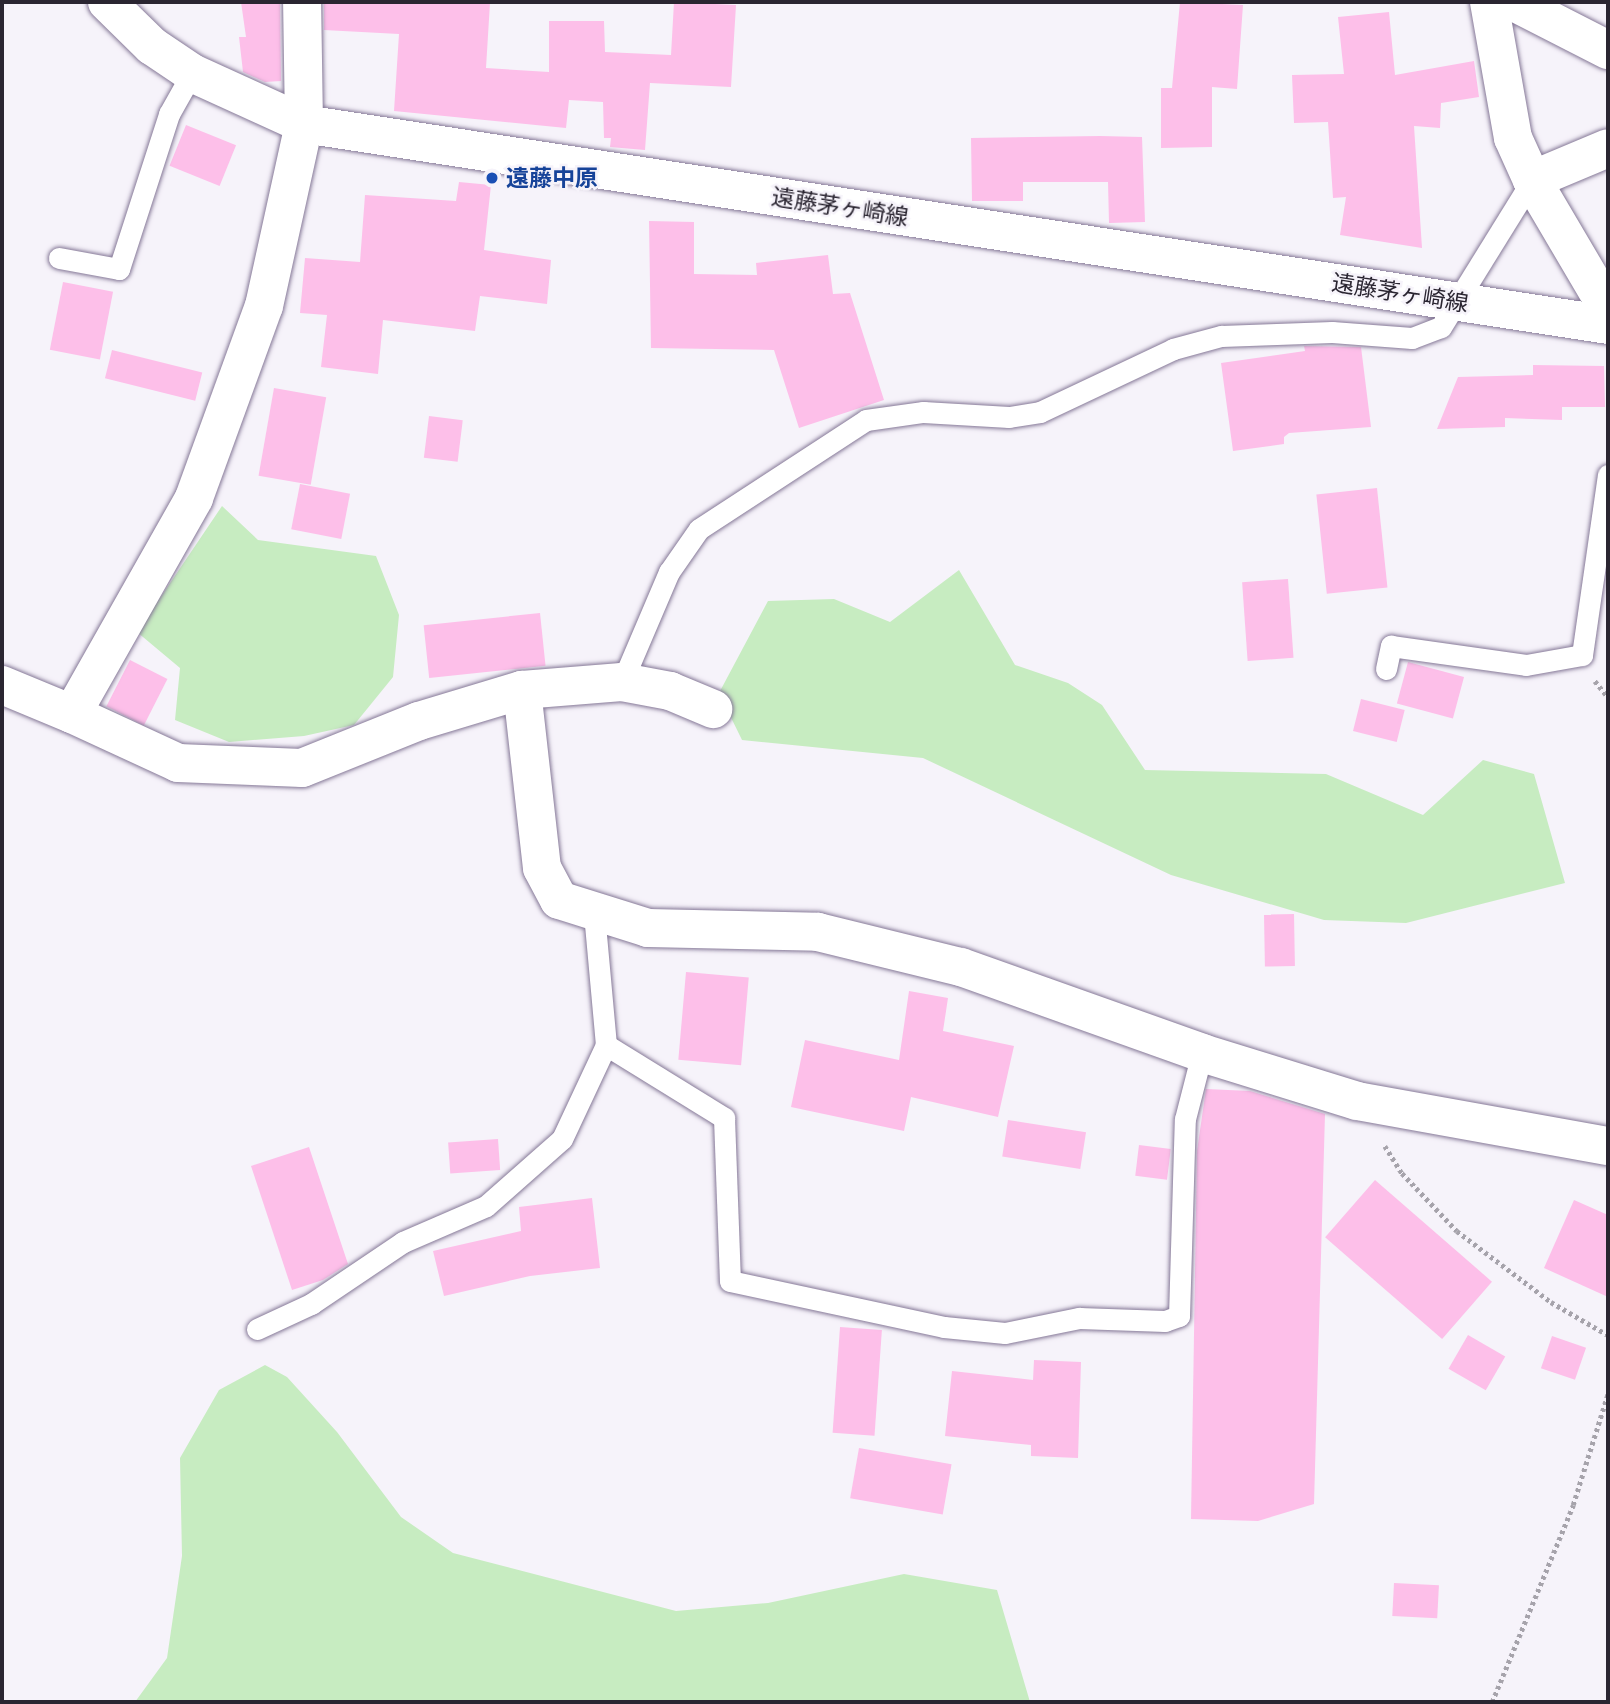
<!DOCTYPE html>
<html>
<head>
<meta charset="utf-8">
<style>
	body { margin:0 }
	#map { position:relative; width:1610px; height:1704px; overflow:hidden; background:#f6f3fa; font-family:"DM Sans","Noto Sans JP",sans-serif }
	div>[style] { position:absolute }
	.green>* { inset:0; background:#c7ecc1 }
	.building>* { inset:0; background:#fdbfe9; transform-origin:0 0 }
	.path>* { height:4.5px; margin-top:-2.25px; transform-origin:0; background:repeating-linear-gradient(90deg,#a6a3ab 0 3.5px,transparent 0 7px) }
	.roads { filter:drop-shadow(0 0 2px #857897) drop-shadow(0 0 2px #857897) }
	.lane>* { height:21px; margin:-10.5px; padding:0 10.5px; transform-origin:10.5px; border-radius:10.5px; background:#fff }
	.street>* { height:38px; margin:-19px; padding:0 19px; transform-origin:19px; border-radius:19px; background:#fff }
	.secondary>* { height:38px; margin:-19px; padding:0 19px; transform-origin:19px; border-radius:19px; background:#fff }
	.dots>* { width:19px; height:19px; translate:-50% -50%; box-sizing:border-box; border:4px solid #f6f3fa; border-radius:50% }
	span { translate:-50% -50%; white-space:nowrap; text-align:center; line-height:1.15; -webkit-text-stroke:5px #f6f3fa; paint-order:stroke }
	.transit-label { font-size:23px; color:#164399; font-weight:700 }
	.left { translate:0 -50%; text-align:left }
	.street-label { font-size:23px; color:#2a2531 }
	.frame { position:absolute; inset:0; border:4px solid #2a2531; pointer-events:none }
</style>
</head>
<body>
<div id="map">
	<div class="green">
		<div style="clip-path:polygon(222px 506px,258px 540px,376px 556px,399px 615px,393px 677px,354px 725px,304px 736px,229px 742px,175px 720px,180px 668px,137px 632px)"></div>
		<div style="clip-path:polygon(959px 570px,1015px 665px,1068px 683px,1102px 705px,1145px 770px,1326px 774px,1423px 815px,1483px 760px,1534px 774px,1565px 883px,1406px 923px,1324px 920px,1171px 875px,923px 758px,742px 740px,719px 693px,768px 601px,834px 599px,890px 622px)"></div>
		<div style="clip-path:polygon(265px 1365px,287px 1377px,337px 1432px,401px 1517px,453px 1553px,676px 1611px,768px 1603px,904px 1574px,997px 1590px,1030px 1702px,135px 1702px,167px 1658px,182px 1556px,180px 1458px,219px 1390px)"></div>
	</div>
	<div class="building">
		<div style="clip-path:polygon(241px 2px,280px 2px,281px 81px,265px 82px,243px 72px,239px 37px,246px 37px)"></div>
		<div style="clip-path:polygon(324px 2px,490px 3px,486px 68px,549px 72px,549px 21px,604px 21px,605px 52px,671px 55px,674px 2px,736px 5px,731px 87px,650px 83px,645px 150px,610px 147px,611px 138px,604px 138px,603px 102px,569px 100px,566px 128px,394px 111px,399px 34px,324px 30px)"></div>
		<div style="clip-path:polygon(1180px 2px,1243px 5px,1237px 89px,1212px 87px,1212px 147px,1161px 148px,1161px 88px,1172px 88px)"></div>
		<div style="clip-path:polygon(1389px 12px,1395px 75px,1474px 61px,1479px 97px,1441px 103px,1440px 128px,1414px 126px,1422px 248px,1340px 235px,1346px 197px,1333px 198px,1328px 122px,1294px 123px,1292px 75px,1344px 74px,1338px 17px)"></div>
		<div style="left:186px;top:125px;width:54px;height:44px;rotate:22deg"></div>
		<div style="clip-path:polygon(1100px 136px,1142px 137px,1145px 222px,1109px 223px,1108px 182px,1023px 182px,1023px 201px,972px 201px,971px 138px)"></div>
		<div style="clip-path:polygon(459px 182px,491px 185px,484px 250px,551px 260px,547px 304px,480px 296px,475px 331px,383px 320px,378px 374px,321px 367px,327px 315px,300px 313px,305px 258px,360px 262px,365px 195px,456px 201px)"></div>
		<div style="clip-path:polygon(649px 221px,694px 222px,694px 274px,757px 275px,756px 263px,828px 255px,833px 294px,850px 293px,884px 400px,799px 428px,774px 350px,651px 348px)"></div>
		<div style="left:63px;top:282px;width:51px;height:69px;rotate:11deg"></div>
		<div style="clip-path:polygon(1304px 346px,1361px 347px,1371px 427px,1289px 433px,1284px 437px,1284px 444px,1233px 451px,1221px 363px,1305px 351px)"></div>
		<div style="left:112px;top:350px;width:93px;height:29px;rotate:14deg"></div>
		<div style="clip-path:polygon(1533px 365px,1604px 366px,1605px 407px,1562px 407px,1562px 420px,1505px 418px,1505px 427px,1437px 429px,1458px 377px,1533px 375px)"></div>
		<div style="left:274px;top:388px;width:53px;height:89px;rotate:10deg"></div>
		<div style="left:429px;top:416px;width:34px;height:42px;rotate:7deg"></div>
		<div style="left:300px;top:484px;width:51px;height:46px;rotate:11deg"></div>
		<div style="left:1377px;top:488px;width:100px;height:61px;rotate:84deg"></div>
		<div style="left:1288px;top:579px;width:79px;height:46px;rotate:86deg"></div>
		<div style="left:540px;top:613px;width:53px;height:117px;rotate:84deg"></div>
		<div style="left:130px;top:660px;width:42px;height:52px;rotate:27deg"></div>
		<div style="left:1408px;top:662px;width:58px;height:43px;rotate:15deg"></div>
		<div style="left:1361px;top:699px;width:45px;height:33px;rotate:14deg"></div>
		<div style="left:1294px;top:914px;width:52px;height:30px;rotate:89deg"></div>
		<div style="left:686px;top:972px;width:63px;height:88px;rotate:5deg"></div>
		<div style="clip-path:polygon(909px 991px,948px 998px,943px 1031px,1014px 1046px,998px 1117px,911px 1097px,904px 1131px,791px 1107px,805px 1040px,899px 1060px)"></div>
		<div style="clip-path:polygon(1206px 1089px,1250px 1091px,1325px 1114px,1314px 1504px,1258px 1521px,1191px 1519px,1197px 1151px)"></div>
		<div style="left:1008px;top:1120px;width:79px;height:37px;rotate:9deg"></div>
		<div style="left:498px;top:1139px;width:31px;height:50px;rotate:86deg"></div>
		<div style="left:1139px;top:1145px;width:32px;height:31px;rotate:7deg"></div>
		<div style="clip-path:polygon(309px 1147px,348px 1264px,323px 1280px,292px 1290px,251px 1166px)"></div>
		<div style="left:1375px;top:1180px;width:155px;height:76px;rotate:41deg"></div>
		<div style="clip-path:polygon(592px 1198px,600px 1268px,530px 1276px,444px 1296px,433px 1251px,521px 1231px,519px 1207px)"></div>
		<div style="clip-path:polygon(1574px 1200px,1608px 1215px,1608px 1297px,1544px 1268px)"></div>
		<div style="left:840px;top:1327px;width:42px;height:106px;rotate:4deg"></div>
		<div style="left:1468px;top:1335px;width:43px;height:39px;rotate:30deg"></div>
		<div style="left:1552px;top:1336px;width:36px;height:34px;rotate:19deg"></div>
		<div style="clip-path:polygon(1034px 1360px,1081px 1362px,1078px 1458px,1031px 1456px,1031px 1445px,945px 1436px,952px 1371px,1033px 1380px)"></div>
		<div style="left:859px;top:1448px;width:94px;height:51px;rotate:10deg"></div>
		<div style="left:1394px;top:1583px;width:45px;height:33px;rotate:3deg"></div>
	</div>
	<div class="path">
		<div style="left:1595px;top:681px;width:21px;rotate:51deg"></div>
		<div style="left:1385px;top:1146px;width:32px;rotate:58deg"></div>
		<div style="left:1402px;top:1173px;width:80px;rotate:46.5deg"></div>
		<div style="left:1457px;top:1231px;width:118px;rotate:37.1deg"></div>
		<div style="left:1551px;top:1302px;width:66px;rotate:30.1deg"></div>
		<div style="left:1492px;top:1702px;width:213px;rotate:-67.6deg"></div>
		<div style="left:1573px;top:1505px;width:117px;rotate:-72.6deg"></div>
	</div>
	<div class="roads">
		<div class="lane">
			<div style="left:59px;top:258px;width:61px;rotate:10.4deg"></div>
			<div style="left:119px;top:269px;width:163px;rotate:-72.1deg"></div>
			<div style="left:169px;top:114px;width:47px;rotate:-60.7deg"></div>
			<div style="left:1386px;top:669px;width:24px;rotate:-78deg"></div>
			<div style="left:1391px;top:646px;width:136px;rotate:8deg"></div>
			<div style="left:1526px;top:665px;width:57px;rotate:-10.1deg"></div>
			<div style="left:1582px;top:655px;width:182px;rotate:-81.8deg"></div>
			<div style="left:622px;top:682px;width:120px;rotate:-66.9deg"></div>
			<div style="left:669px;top:572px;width:52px;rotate:-55.1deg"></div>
			<div style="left:699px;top:529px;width:199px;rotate:-33.1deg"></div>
			<div style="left:866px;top:420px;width:58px;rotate:-8deg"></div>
			<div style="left:923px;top:412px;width:86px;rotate:3.3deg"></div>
			<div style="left:1009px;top:417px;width:31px;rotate:-9deg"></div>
			<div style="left:1040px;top:412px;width:147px;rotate:-25.3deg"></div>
			<div style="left:1173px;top:349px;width:50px;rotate:-15.2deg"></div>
			<div style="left:1221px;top:336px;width:111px;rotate:-2.1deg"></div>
			<div style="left:1332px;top:332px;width:80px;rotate:4.3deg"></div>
			<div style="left:1412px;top:338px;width:31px;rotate:-21deg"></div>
			<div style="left:1441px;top:327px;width:173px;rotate:-58.2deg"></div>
			<div style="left:606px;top:1045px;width:139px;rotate:31.7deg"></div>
			<div style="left:724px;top:1118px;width:163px;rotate:87.9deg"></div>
			<div style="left:730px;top:1281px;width:219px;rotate:12.1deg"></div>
			<div style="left:944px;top:1327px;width:61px;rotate:5.6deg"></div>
			<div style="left:1005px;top:1333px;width:76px;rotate:-11.5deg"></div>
			<div style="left:1079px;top:1318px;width:86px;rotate:2deg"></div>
			<div style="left:1165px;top:1321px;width:15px;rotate:-20deg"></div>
			<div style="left:1179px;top:1316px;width:197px;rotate:-88.3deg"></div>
			<div style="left:1185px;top:1119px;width:68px;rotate:-75.6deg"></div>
			<div style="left:257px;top:1329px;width:60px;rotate:-24.8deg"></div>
			<div style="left:311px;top:1304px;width:111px;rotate:-34deg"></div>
			<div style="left:403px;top:1242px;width:90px;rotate:-23.4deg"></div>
			<div style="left:486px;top:1206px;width:101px;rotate:-41.4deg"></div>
			<div style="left:562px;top:1139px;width:104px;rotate:-64.9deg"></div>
			<div style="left:606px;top:1045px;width:133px;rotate:-95.2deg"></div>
		</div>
		<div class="street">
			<div style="left:1489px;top:2px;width:138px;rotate:80deg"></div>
			<div style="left:1513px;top:138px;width:46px;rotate:65.7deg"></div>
			<div style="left:1532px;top:180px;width:150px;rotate:59.5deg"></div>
			<div style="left:1514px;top:2px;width:106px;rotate:27.1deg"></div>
			<div style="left:1532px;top:180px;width:82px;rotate:-22.8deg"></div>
			<div style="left:2px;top:685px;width:76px;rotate:22.5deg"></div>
			<div style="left:72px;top:714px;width:248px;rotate:-60.5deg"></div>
			<div style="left:194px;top:498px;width:204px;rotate:-70deg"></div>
			<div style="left:264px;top:306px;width:186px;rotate:-77.6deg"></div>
			<div style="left:304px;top:124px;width:122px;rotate:-90.9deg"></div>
			<div style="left:522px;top:690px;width:100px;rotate:-4.6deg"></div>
			<div style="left:622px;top:682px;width:49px;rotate:10.6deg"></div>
			<div style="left:670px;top:691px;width:47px;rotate:22.7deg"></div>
			<div style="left:72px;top:714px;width:117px;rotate:24.8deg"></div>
			<div style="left:178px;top:763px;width:124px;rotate:2.3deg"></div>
			<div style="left:302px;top:768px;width:126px;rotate:-21.9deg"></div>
			<div style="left:419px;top:721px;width:108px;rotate:-16.8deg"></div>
			<div style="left:522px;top:690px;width:179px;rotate:83.6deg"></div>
			<div style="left:542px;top:868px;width:36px;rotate:62deg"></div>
			<div style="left:559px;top:900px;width:93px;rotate:17.5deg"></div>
			<div style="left:648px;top:928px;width:170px;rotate:1.3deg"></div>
			<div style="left:818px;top:932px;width:147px;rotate:13.8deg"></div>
			<div style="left:961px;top:967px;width:256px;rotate:19.6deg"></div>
			<div style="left:1202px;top:1053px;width:162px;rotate:17.2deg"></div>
			<div style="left:1357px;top:1101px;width:255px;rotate:10.2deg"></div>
		</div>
		<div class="secondary">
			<div style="left:107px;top:2px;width:63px;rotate:44.4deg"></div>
			<div style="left:152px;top:46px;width:48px;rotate:34deg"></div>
			<div style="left:192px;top:73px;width:123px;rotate:24.5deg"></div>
			<div style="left:304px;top:124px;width:1319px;rotate:8.76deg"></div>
		</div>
	</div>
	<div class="dots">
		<div style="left:492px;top:178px;background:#1a4fb4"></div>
	</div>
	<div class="transit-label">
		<span class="left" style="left:506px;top:178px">遠藤中原</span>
	</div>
	<div class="street-label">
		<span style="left:840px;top:207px;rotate:9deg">遠藤茅ヶ崎線</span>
		<span style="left:1400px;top:293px;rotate:9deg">遠藤茅ヶ崎線</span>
	</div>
	<div class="frame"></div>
</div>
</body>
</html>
